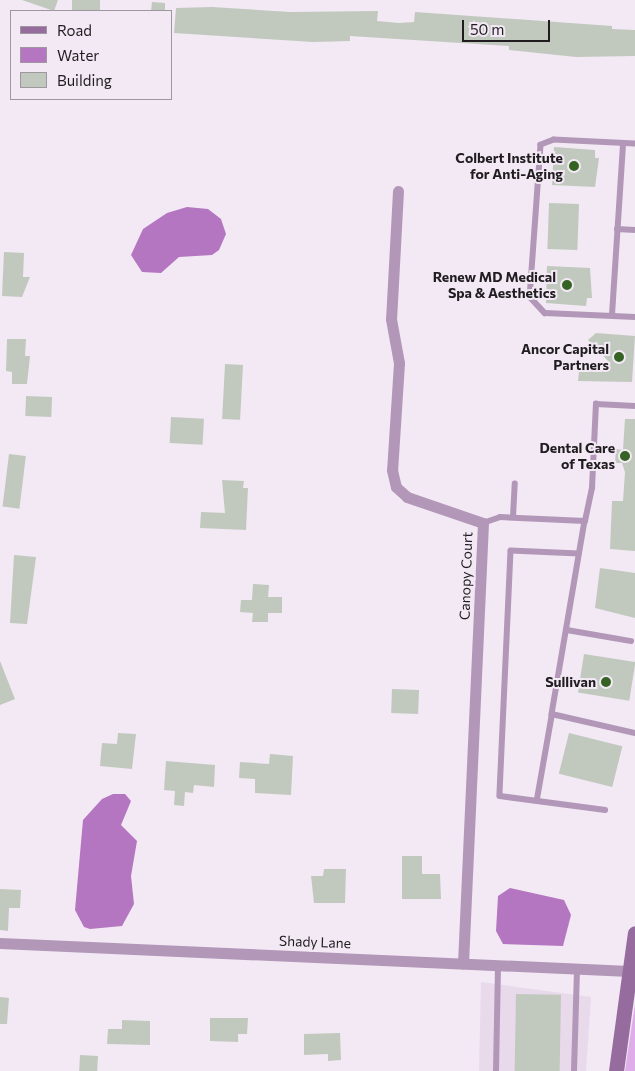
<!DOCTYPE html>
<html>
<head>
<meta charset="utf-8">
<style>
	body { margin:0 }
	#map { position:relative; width:635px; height:1071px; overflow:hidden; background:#f2e9f4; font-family:Commissioner,sans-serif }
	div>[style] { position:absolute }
	.built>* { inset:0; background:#e8daeb }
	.green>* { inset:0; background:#dfadea }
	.water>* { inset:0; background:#b475c1 }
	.building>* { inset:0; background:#c1c9be; transform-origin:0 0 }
	.lane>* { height:5.5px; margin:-2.75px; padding:0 2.75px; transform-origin:2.75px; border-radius:2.75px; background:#b397b9 }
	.street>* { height:11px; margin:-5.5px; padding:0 5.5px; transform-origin:5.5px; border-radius:5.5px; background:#b397b9 }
	.secondary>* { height:15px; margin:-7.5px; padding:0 7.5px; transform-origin:7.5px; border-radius:7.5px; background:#966c9e }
	.dots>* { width:14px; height:14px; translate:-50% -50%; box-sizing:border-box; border:2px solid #f2e9f4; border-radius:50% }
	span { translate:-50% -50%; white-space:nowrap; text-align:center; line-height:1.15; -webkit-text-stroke:4px #f2e9f4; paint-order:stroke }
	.poi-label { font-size:14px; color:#201c20; font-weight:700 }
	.right { translate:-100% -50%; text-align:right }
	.street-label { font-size:14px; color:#201c20 }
	.legend { position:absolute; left:10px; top:10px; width:162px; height:90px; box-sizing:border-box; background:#f2e9f4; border:1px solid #9e979f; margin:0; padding:6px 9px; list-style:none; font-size:15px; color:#201c20 }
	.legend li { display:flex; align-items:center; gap:10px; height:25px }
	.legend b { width:25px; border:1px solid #9e979f }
	.scale { position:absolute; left:462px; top:20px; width:88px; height:22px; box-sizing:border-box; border:2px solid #201c20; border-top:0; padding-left:6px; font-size:15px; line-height:18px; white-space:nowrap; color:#201c20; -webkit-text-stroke:4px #f2e9f4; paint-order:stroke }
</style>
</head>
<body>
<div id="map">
	<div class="built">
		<div style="clip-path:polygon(481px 982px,591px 997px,586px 1071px,479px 1071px)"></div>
	</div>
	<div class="green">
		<div style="clip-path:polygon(635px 1004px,635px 1071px,625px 1071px,633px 1017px)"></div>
	</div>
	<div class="water">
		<div style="clip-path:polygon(187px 207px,208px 209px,221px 219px,226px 234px,219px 250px,212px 255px,179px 257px,161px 273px,142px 272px,131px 255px,143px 229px,167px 213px)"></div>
		<div style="clip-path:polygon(113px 794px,125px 794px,131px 801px,121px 825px,137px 841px,131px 876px,134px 904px,122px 926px,90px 929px,84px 927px,75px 910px,83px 820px,102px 799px)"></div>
		<div style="clip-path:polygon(510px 888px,564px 900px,571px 915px,563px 946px,503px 944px,496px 931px,498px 896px)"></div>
	</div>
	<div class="building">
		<div style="clip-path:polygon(22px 0,58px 0,54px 11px)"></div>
		<div style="left:72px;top:0;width:28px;height:11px"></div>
		<div style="clip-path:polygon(152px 2px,165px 3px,165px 11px,151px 11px)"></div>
		<div style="clip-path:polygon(212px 7px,290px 12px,378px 11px,377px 21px,399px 23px,414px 22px,415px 12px,612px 26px,612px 29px,635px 30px,635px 56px,576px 57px,509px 50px,509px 46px,350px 36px,350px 41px,313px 42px,174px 33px,176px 8px)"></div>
		<div style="clip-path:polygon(554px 147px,595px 150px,595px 158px,599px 158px,595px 187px,552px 185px)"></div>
		<div style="left:549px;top:203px;width:30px;height:46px;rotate:2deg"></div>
		<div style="clip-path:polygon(4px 252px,24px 253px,23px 277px,30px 277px,22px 297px,2px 296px)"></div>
		<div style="clip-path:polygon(547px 266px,590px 268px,592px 298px,587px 298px,586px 306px,546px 303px)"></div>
		<div style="clip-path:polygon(596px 333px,635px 336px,632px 382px,578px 381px,580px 362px,611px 364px,588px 340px)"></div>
		<div style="clip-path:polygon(7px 339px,26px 339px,25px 356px,30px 356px,27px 384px,12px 384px,12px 372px,6px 371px)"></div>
		<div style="left:225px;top:364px;width:18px;height:55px;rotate:3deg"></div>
		<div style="left:26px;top:396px;width:26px;height:20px;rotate:2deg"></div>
		<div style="left:171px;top:417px;width:33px;height:26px;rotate:3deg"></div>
		<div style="clip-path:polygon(625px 419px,635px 419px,635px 551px,610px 549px,612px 501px,623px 501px,625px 472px,622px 463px,615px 463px,616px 449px,623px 450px)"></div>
		<div style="left:9px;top:454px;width:17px;height:53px;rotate:7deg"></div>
		<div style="clip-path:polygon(222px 480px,244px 481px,243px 488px,248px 488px,246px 530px,200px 528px,201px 512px,225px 513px)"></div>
		<div style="clip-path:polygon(14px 555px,36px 557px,27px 624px,10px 623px)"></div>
		<div style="clip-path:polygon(600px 568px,635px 573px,635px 618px,595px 608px)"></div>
		<div style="clip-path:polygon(253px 584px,269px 585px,268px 597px,282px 597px,282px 613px,268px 613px,268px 622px,252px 622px,253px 613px,240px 612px,241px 600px,252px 600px)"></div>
		<div style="left:584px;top:654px;width:52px;height:39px;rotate:9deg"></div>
		<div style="clip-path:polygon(0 661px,15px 699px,0 705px)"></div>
		<div style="left:392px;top:689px;width:27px;height:24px;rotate:2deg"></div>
		<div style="clip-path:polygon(118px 733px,136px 734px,132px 769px,100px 766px,102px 743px,117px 744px)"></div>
		<div style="left:569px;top:733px;width:55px;height:42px;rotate:14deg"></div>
		<div style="clip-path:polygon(270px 754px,293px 756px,291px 795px,255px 793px,255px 779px,239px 778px,240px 762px,269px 764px)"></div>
		<div style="clip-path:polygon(166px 761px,215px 765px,214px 787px,194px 785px,193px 793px,185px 792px,184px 806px,174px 805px,175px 791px,164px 790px)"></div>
		<div style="clip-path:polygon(402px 856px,422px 856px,422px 874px,440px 874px,441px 899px,402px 899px)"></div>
		<div style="clip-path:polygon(324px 869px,346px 869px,345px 903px,314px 903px,311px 876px,323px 876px)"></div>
		<div style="clip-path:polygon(0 889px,21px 890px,20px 908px,9px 908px,8px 931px,0 930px)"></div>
		<div style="left:516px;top:994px;width:45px;height:77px;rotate:1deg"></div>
		<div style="clip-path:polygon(0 997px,9px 998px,7px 1024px,0 1024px)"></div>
		<div style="clip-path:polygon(210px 1018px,248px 1018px,247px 1034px,238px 1034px,238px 1042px,210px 1041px)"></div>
		<div style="clip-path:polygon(122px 1020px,150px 1021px,150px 1045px,107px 1044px,108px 1029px,122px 1029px)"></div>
		<div style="clip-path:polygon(340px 1033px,341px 1060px,328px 1061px,328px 1054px,304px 1055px,304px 1034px)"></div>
		<div style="left:80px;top:1055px;width:18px;height:16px;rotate:3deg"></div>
	</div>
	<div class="lane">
		<div style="left:635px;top:144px;width:81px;rotate:-177.2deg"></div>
		<div style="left:554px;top:140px;width:14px;rotate:159deg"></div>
		<div style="left:541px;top:145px;width:152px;rotate:94.1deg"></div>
		<div style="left:530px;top:297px;width:22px;rotate:47deg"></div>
		<div style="left:545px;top:313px;width:90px;rotate:2.5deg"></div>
		<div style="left:617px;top:229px;width:18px;rotate:3deg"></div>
		<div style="left:612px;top:315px;width:171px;rotate:-86.3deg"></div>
		<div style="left:513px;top:517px;width:33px;rotate:-87deg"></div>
		<div style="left:585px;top:521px;width:34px;rotate:-78deg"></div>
		<div style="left:592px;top:488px;width:84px;rotate:-87.3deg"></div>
		<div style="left:596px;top:404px;width:39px;rotate:3deg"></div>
		<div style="left:483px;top:523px;width:18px;rotate:-19deg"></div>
		<div style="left:500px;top:517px;width:85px;rotate:2.7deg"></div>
		<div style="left:585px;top:521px;width:196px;rotate:99.7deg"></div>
		<div style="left:552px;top:714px;width:85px;rotate:12.9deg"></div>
		<div style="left:579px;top:554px;width:68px;rotate:-177.5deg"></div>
		<div style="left:511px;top:551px;width:245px;rotate:92.6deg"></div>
		<div style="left:500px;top:796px;width:106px;rotate:7.6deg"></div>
		<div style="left:567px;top:630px;width:65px;rotate:9.8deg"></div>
		<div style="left:537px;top:799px;width:86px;rotate:-80deg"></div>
		<div style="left:496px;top:1071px;width:106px;rotate:-88.9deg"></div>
		<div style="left:574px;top:1071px;width:102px;rotate:-88.3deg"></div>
	</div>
	<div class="street">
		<div style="left:398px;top:191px;width:128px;rotate:93.1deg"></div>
		<div style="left:391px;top:319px;width:45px;rotate:79.7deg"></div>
		<div style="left:399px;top:363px;width:107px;rotate:93.7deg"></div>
		<div style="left:392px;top:470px;width:17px;rotate:77deg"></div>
		<div style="left:396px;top:487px;width:15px;rotate:42deg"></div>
		<div style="left:407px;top:497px;width:80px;rotate:18.9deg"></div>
		<div style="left:483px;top:523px;width:441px;rotate:92.6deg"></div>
		<div style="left:0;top:943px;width:630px;rotate:2.55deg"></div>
	</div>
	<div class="secondary">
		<div style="left:616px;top:1071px;width:139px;rotate:-82.2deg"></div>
	</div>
	<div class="dots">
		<div style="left:574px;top:166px;background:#346323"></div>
		<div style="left:567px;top:285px;background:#346323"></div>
		<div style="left:619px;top:357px;background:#346323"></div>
		<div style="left:625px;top:456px;background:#346323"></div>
		<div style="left:606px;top:682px;background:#346323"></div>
	</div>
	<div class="poi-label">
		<span class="right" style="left:563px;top:166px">Colbert Institute<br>for Anti-Aging</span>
		<span class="right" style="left:556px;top:285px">Renew MD Medical<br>Spa &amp; Aesthetics</span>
		<span class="right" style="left:609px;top:357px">Ancor Capital<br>Partners</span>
		<span class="right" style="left:615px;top:456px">Dental Care<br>of Texas</span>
		<span class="right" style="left:596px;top:682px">Sullivan</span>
	</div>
	<div class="street-label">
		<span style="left:466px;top:576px;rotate:-88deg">Canopy Court</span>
		<span style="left:315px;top:942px;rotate:2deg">Shady Lane</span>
	</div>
	<ul class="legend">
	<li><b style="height:6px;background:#966c9e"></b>Road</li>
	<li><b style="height:14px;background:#b475c1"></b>Water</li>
	<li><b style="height:14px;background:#c1c9be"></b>Building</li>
	</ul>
	<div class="scale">50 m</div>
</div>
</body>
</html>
